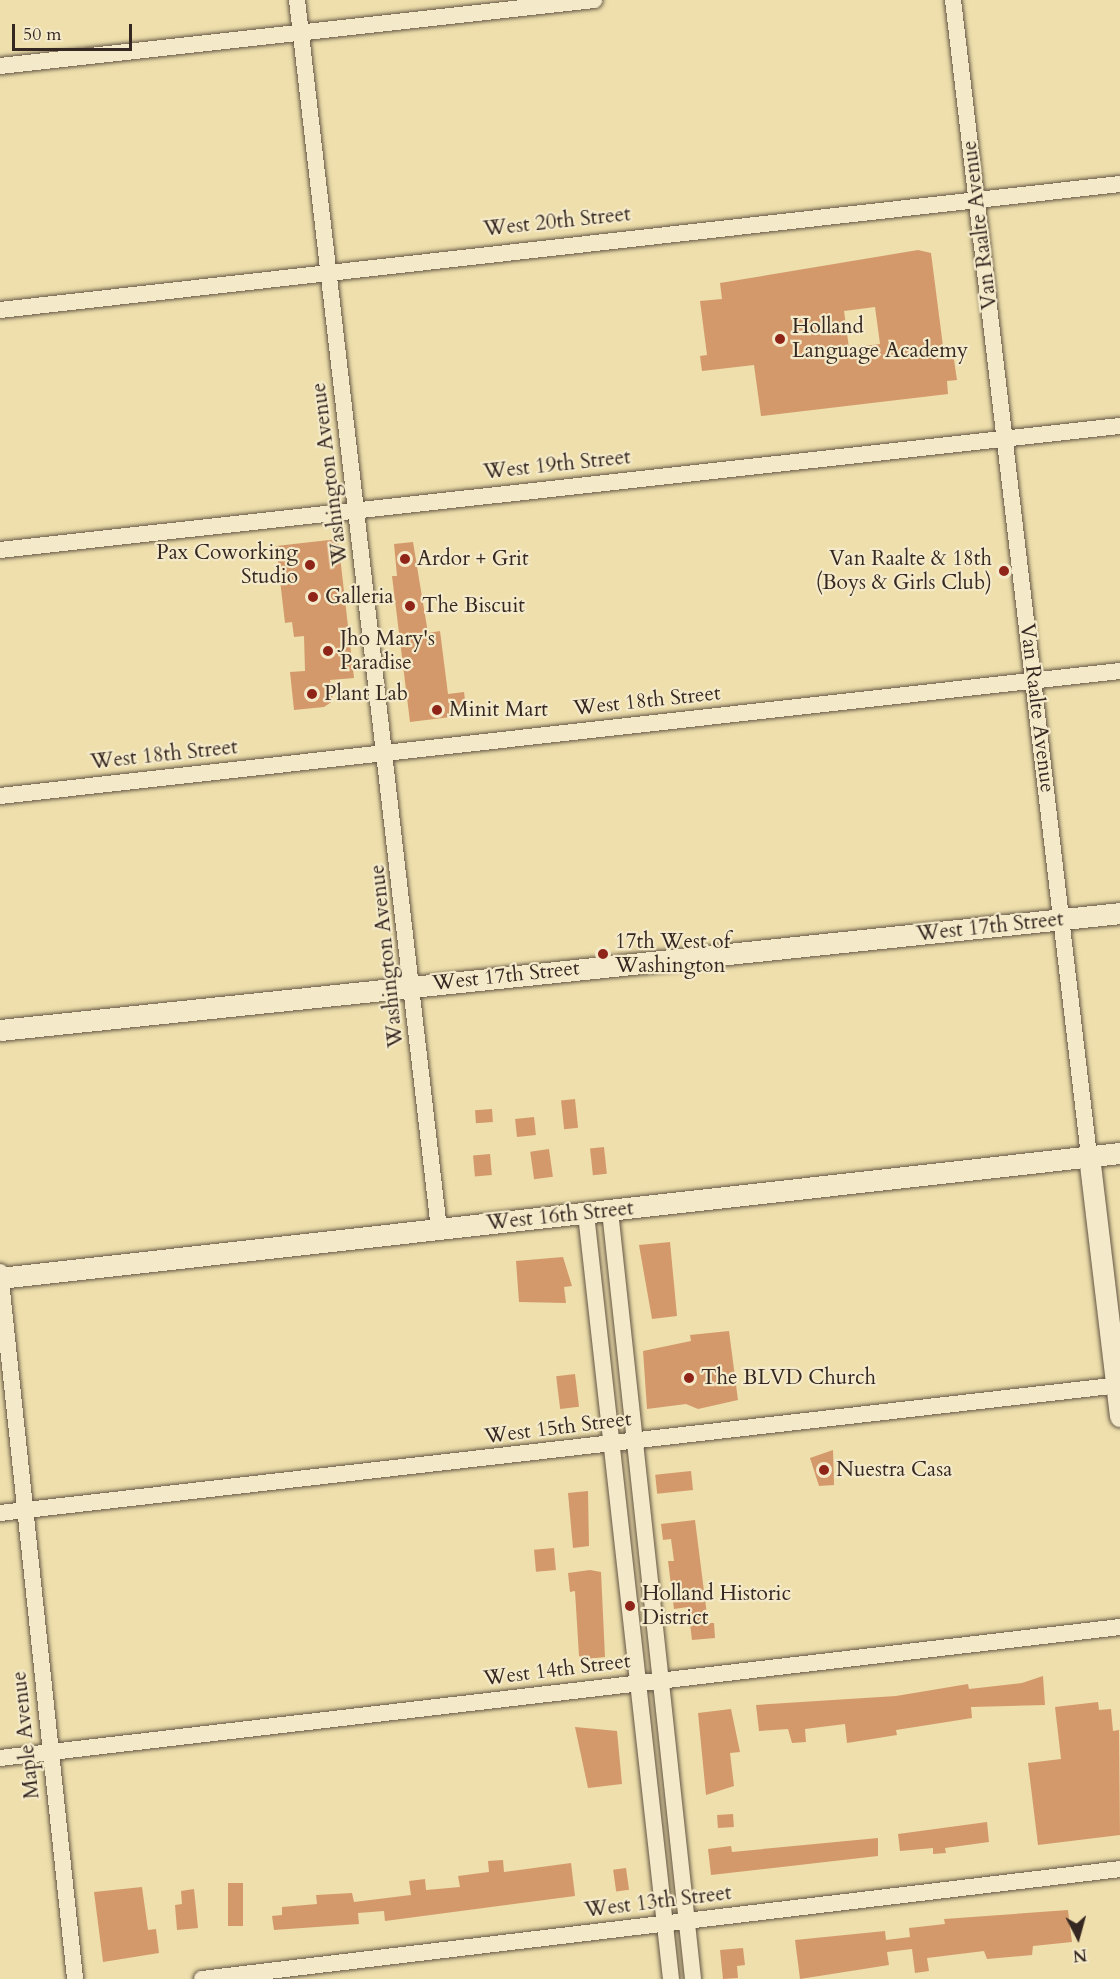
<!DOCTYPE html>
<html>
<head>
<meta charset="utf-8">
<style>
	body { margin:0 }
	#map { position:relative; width:1120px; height:1979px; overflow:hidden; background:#eedfac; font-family:Cardo,serif }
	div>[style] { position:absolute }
	.building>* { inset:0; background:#d4996b; transform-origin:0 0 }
	.roads { filter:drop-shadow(0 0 2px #635544) drop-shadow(0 0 2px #635544) }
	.minor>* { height:16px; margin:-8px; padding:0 8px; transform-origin:8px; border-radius:8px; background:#f4eac9 }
	.tertiary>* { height:21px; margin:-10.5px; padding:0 10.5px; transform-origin:10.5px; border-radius:10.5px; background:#f4eac9 }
	.dots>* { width:16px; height:16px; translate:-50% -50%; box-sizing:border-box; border:3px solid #f4eac9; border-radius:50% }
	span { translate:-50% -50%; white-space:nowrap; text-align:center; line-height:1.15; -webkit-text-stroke:4.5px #f4eac9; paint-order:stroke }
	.street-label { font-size:21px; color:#352721 }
	.poi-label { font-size:21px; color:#352721 }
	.left { translate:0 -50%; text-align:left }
	.right { translate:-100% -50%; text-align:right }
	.north { position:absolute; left:1048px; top:1907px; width:60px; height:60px; -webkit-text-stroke:4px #f4eac9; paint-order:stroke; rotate:174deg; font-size:16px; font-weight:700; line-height:24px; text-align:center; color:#352721 }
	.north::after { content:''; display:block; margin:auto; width:21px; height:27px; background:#352721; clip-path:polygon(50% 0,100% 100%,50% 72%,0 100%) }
	.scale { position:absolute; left:12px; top:24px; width:120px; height:27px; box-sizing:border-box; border:3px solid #352721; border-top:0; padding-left:8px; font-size:18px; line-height:21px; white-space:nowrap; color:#352721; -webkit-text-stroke:4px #f4eac9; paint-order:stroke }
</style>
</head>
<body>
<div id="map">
	<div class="building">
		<div style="clip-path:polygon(evenodd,918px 250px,931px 253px,944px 354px,953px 353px,957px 380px,947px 381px,948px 394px,761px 416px,754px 365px,702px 371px,700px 356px,707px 355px,700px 301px,722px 299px,720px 283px,918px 250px,875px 307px,880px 344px,849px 348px,844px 311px,875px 307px)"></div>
		<div style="clip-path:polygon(338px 539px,354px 678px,330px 680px,333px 701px,324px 707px,294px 710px,290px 672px,305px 671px,304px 636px,294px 637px,292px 622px,285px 623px,276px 546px)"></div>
		<div style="clip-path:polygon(413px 542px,428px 633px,440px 631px,448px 694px,464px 692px,467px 715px,410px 722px,392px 576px,397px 576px,394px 544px)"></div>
		<div style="left:575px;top:1099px;width:29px;height:14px;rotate:84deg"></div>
		<div style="left:492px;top:1109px;width:13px;height:17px;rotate:86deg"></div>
		<div style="left:534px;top:1117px;width:18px;height:19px;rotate:84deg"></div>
		<div style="left:604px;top:1147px;width:27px;height:14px;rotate:84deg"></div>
		<div style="left:549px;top:1149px;width:28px;height:19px;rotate:82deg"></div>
		<div style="left:490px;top:1154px;width:21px;height:17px;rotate:85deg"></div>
		<div style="clip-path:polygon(670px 1242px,677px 1316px,652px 1319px,639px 1245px)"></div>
		<div style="clip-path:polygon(563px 1257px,572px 1286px,564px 1287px,566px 1303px,519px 1302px,516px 1261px)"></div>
		<div style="clip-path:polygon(729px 1331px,738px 1400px,698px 1409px,686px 1404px,647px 1409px,643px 1351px,691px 1341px,690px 1335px)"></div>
		<div style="left:575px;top:1374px;width:33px;height:19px;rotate:83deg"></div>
		<div style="clip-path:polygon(833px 1450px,834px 1485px,819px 1486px,810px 1458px)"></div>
		<div style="left:691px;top:1471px;width:19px;height:36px;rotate:84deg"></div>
		<div style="clip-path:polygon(588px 1491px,589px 1546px,573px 1548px,568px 1493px)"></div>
		<div style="clip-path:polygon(695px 1520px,708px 1623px,714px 1623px,715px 1638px,692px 1640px,688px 1607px,674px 1609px,668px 1561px,674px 1561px,671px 1539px,663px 1540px,661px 1524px)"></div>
		<div style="left:554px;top:1548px;width:22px;height:20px;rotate:85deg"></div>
		<div style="clip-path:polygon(590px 1570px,601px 1572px,605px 1657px,586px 1659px,579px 1656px,575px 1591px,570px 1592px,568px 1573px)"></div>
		<div style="clip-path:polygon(1043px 1676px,1045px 1705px,971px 1707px,972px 1718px,896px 1730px,897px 1735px,847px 1743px,845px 1724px,805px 1729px,806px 1742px,792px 1743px,788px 1729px,759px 1731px,756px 1705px,896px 1696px,968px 1684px,969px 1689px,1022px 1683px)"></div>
		<div style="clip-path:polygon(1098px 1702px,1099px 1710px,1111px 1709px,1113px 1731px,1119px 1730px,1120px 1835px,1038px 1845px,1028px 1763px,1061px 1759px,1055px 1707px)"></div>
		<div style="clip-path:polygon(731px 1709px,740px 1752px,730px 1753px,734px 1786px,706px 1795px,698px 1713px)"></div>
		<div style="clip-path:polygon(575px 1727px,617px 1731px,622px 1784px,588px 1788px)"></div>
		<div style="left:733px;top:1814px;width:13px;height:16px;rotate:86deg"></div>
		<div style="clip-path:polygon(987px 1822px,989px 1842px,945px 1848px,946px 1853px,933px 1854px,933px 1848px,900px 1851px,898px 1834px)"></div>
		<div style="clip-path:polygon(878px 1838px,878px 1856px,711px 1875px,708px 1849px,731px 1846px,732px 1852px)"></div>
		<div style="clip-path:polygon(503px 1860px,504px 1872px,571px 1863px,575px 1896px,385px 1921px,384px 1911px,358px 1913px,359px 1924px,274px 1930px,272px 1916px,282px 1915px,282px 1907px,317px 1904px,316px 1895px,352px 1893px,354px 1902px,411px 1895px,409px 1881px,425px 1879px,426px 1890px,460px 1887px,458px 1876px,489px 1872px,488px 1861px)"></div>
		<div style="left:626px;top:1868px;width:22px;height:13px;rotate:82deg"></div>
		<div style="left:243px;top:1883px;width:43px;height:15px;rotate:90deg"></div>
		<div style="clip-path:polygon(142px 1887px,148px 1930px,156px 1929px,159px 1953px,103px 1962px,94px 1892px)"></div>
		<div style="clip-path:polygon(194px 1889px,198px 1928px,177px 1930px,175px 1905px,182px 1904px,181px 1891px)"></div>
		<div style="clip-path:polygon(1068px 1910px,1072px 1942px,1033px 1946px,1032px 1955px,987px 1959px,984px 1951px,927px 1958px,929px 1971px,915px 1973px,912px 1949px,887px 1952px,889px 1965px,800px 1979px,795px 1940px,885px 1931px,886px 1940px,910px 1937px,909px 1928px,945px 1924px,944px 1919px)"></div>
		<div style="clip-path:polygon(743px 1948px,745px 1965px,737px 1966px,738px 1978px,723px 1979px,720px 1950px)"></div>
	</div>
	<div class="roads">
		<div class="minor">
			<div style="left:297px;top:0;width:1237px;rotate:83.41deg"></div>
			<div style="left:953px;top:0;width:1164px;rotate:83.29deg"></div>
			<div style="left:0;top:66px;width:598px;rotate:-6.34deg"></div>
			<div style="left:0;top:310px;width:1127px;rotate:-6.42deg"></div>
			<div style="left:0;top:550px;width:1127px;rotate:-6.32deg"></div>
			<div style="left:0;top:796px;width:1127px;rotate:-6.37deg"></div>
			<div style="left:610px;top:1211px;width:772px;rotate:83.83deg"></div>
			<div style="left:586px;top:1214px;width:770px;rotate:83.66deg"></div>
			<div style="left:0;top:1272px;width:711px;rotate:83.94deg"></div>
			<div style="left:0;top:1513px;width:1127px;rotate:-6.52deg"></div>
			<div style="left:0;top:1758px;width:1128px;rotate:-6.67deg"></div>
			<div style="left:202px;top:1979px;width:925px;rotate:-6.83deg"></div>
		</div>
		<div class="tertiary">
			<div style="left:0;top:1030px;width:1126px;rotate:-5.96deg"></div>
			<div style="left:1089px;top:1156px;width:262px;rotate:83.2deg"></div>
			<div style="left:0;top:1278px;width:1127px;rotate:-6.37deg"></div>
		</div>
	</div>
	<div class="dots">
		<div style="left:780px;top:339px;background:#8f2418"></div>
		<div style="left:405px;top:559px;background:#8f2418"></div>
		<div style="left:310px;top:565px;background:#8f2418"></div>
		<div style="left:1004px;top:571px;background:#8f2418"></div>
		<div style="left:313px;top:597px;background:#8f2418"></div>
		<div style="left:410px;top:606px;background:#8f2418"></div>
		<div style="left:328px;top:651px;background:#8f2418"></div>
		<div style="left:312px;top:694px;background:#8f2418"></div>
		<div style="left:437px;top:710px;background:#8f2418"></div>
		<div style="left:603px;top:954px;background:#8f2418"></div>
		<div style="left:689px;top:1378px;background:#8f2418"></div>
		<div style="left:824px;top:1470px;background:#8f2418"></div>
		<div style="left:630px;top:1606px;background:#8f2418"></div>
	</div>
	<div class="street-label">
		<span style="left:557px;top:222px;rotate:-6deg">West 20th Street</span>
		<span style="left:980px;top:225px;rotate:-97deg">Van Raalte Avenue</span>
		<span style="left:557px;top:465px;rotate:-6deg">West 19th Street</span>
		<span style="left:330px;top:474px;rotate:-97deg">Washington Avenue</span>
		<span style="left:647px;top:701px;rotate:-6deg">West 18th Street</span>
		<span style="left:1037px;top:708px;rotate:83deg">Van Raalte Avenue</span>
		<span style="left:164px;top:755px;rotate:-6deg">West 18th Street</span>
		<span style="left:990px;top:927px;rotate:-6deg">West 17th Street</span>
		<span style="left:387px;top:956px;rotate:-96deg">Washington Avenue</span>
		<span style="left:506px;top:976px;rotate:-6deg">West 17th Street</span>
		<span style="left:560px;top:1216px;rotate:-6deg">West 16th Street</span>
		<span style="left:558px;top:1428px;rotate:-7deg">West 15th Street</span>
		<span style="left:557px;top:1670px;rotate:-7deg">West 14th Street</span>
		<span style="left:26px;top:1735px;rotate:-96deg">Maple Avenue</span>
		<span style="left:658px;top:1902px;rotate:-7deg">West 13th Street</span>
	</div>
	<div class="poi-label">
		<span class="left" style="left:792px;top:339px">Holland<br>Language Academy</span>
		<span class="right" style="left:298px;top:565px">Pax Coworking<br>Studio</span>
		<span class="left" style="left:417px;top:559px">Ardor + Grit</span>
		<span class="right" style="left:992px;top:571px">Van Raalte &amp; 18th<br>(Boys &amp; Girls Club)</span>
		<span class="left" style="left:325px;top:597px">Galleria</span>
		<span class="left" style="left:422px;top:606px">The Biscuit</span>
		<span class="left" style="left:340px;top:651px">Jho Mary's<br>Paradise</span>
		<span class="left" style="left:324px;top:694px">Plant Lab</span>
		<span class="left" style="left:449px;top:710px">Minit Mart</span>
		<span class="left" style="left:615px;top:954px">17th West of<br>Washington</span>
		<span class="left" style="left:701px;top:1378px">The BLVD Church</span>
		<span class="left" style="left:836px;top:1470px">Nuestra Casa</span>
		<span class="left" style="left:642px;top:1606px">Holland Historic<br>District</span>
	</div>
	<div class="north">N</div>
	<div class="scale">50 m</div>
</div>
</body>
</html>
